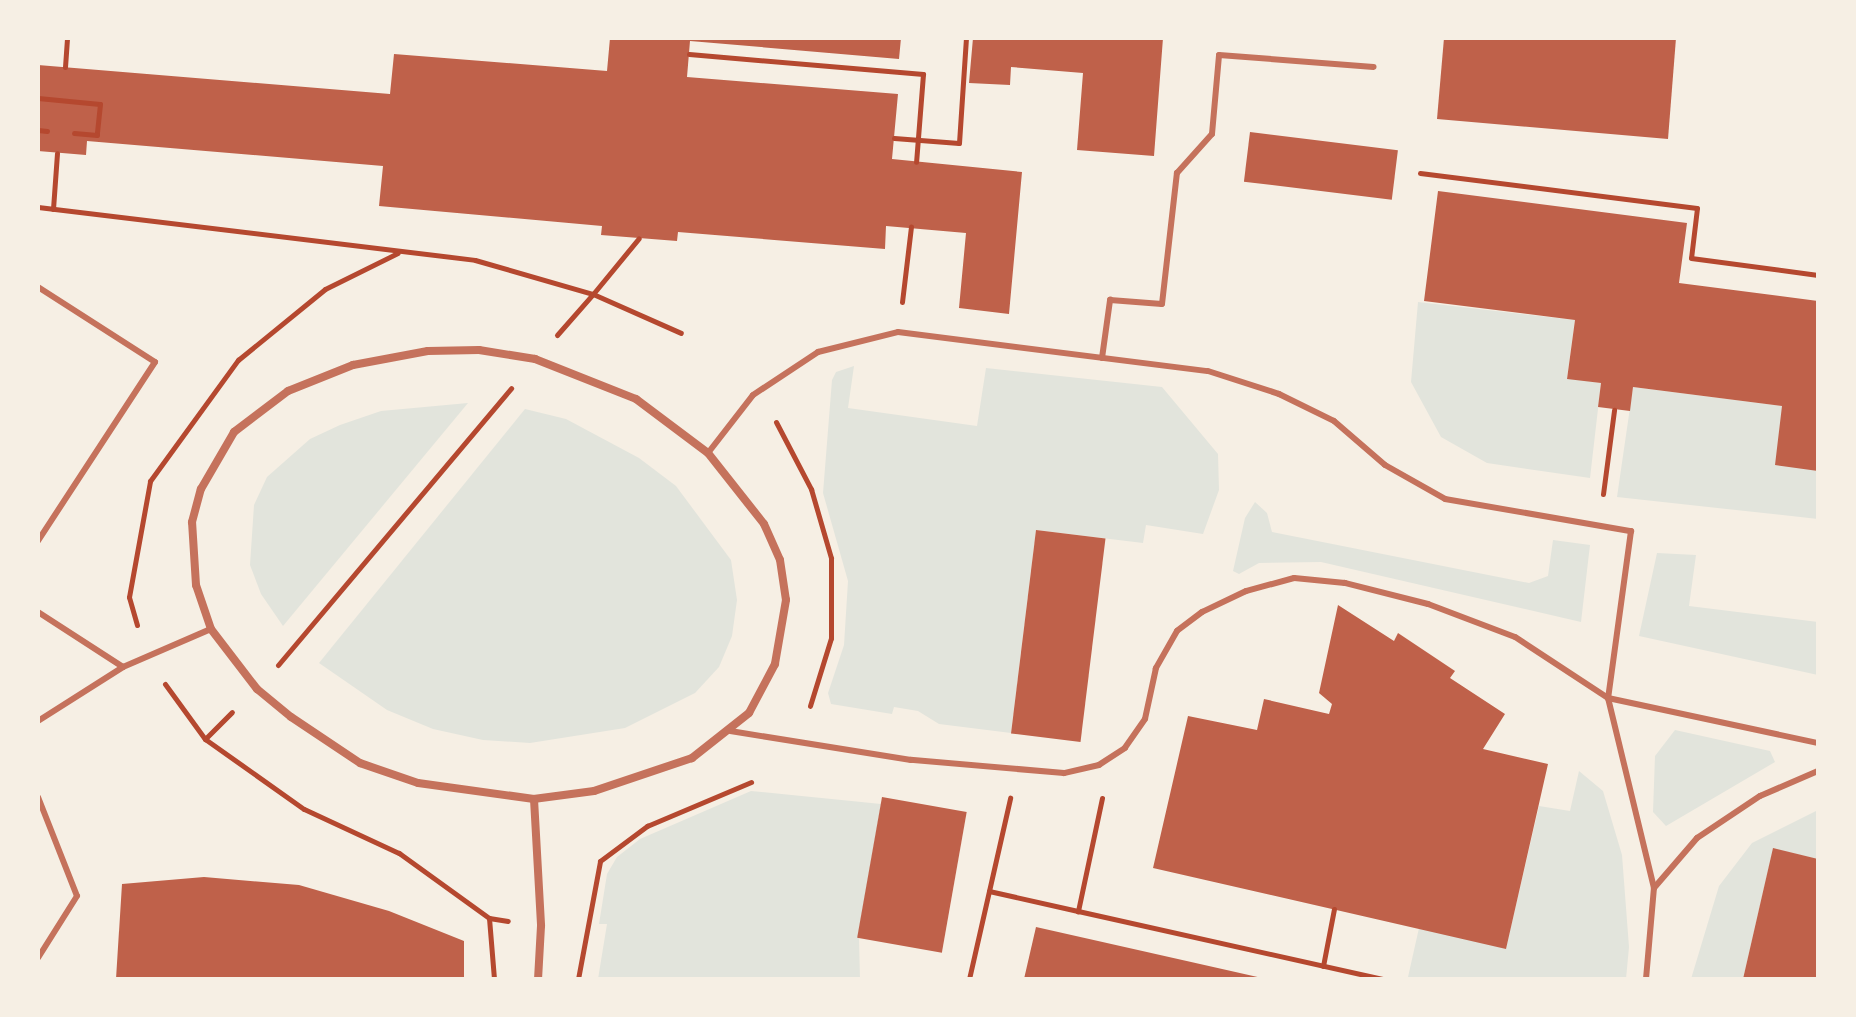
<!DOCTYPE html>
<html>
<head>
<meta charset="utf-8">
<style>
	body { margin:0 }
	#map { position:relative; width:1856px; height:1017px; overflow:hidden; background:#f6efe4; font-family:"Sofia Sans Condensed",sans-serif }
	div>[style] { position:absolute }
	.green>* { inset:0; background:#e2e4dc }
	.building>* { inset:0; background:#bf614a; transform-origin:0 0 }
	.path>* { height:5px; margin:-2.5px; padding:0 2.5px; transform-origin:2.5px; border-radius:2.5px; background:#b5482f }
	.service>* { height:6px; margin:-3px; padding:0 3px; transform-origin:3px; border-radius:3px; background:#c5725c }
	.minor>* { height:8px; margin:-4px; padding:0 4px; transform-origin:4px; border-radius:4px; background:#c5725c }
	span { translate:-50% -50%; white-space:nowrap; text-align:center; line-height:1.15; -webkit-text-stroke:6px #f6efe4; paint-order:stroke }
	.frame { position:absolute; inset:0; border:40px solid #f6efe4; pointer-events:none }
</style>
</head>
<body>
<div id="map">
	<div class="green">
		<div style="clip-path:polygon(1418px 302px,1575px 320px,1567px 378px,1601px 383px,1590px 478px,1487px 463px,1441px 437px,1411px 382px)"></div>
		<div style="clip-path:polygon(854px 366px,848px 408px,977px 426px,986px 368px,1162px 387px,1218px 454px,1219px 490px,1203px 534px,1146px 525px,1143px 543px,1036px 530px,1011px 733px,939px 724px,918px 711px,894px 707px,892px 714px,831px 704px,828px 693px,844px 645px,848px 581px,823px 493px,832px 380px,836px 372px)"></div>
		<div style="clip-path:polygon(1633px 387px,1782px 406px,1818px 471px,1818px 519px,1617px 497px)"></div>
		<div style="clip-path:polygon(468px 403px,283px 626px,261px 594px,250px 565px,254px 505px,267px 477px,310px 439px,340px 425px,381px 411px)"></div>
		<div style="clip-path:polygon(525px 409px,566px 419px,639px 458px,676px 486px,731px 560px,737px 600px,732px 636px,719px 667px,695px 693px,625px 728px,530px 743px,483px 740px,433px 729px,387px 710px,319px 663px)"></div>
		<div style="clip-path:polygon(1255px 502px,1267px 513px,1272px 532px,1529px 583px,1548px 576px,1553px 540px,1590px 545px,1581px 622px,1321px 562px,1259px 563px,1239px 574px,1233px 571px,1245px 518px)"></div>
		<div style="clip-path:polygon(1657px 553px,1696px 555px,1689px 606px,1818px 622px,1818px 675px,1639px 636px)"></div>
		<div style="clip-path:polygon(1675px 730px,1770px 751px,1775px 762px,1666px 826px,1653px 812px,1655px 756px)"></div>
		<div style="clip-path:polygon(1579px 771px,1603px 791px,1622px 855px,1629px 947px,1626px 979px,1408px 977px,1419px 928px,1506px 948px,1539px 806px,1570px 811px)"></div>
		<div style="clip-path:polygon(751px 791px,881px 804px,859px 938px,860px 979px,598px 979px,607px 924px,599px 924px,607px 874px,617px 857px,640px 839px)"></div>
		<div style="clip-path:polygon(1818px 810px,1818px 859px,1773px 849px,1743px 979px,1691px 979px,1719px 886px,1752px 843px)"></div>
	</div>
	<div class="building">
		<div style="clip-path:polygon(610px 38px,901px 38px,899px 59px,690px 41px,687px 77px,898px 94px,892px 159px,1022px 172px,1009px 314px,959px 308px,966px 233px,886px 226px,885px 249px,678px 232px,677px 241px,601px 235px,602px 226px,379px 206px,383px 166px,87px 141px,86px 155px,38px 151px,38px 65px,390px 94px,394px 54px,607px 71px)"></div>
		<div style="clip-path:polygon(973px 38px,1163px 38px,1154px 156px,1077px 150px,1083px 73px,1011px 67px,1010px 85px,969px 83px)"></div>
		<div style="clip-path:polygon(1444px 38px,1676px 38px,1668px 139px,1437px 119px)"></div>
		<div style="left:1250px;top:132px;width:149px;height:50px;rotate:7deg"></div>
		<div style="clip-path:polygon(1438px 191px,1687px 223px,1679px 283px,1818px 301px,1818px 471px,1775px 465px,1782px 406px,1633px 387px,1630px 411px,1598px 407px,1601px 383px,1567px 379px,1575px 320px,1424px 301px)"></div>
		<div style="left:1036px;top:530px;width:70px;height:205px;rotate:7deg"></div>
		<div style="clip-path:polygon(1338px 605px,1394px 641px,1398px 633px,1455px 671px,1450px 678px,1505px 714px,1483px 749px,1548px 764px,1506px 949px,1153px 868px,1188px 716px,1257px 730px,1264px 699px,1329px 714px,1332px 704px,1319px 693px)"></div>
		<div style="left:882px;top:797px;width:86px;height:143px;rotate:10deg"></div>
		<div style="clip-path:polygon(1773px 848px,1818px 859px,1818px 979px,1743px 979px)"></div>
		<div style="clip-path:polygon(204px 877px,299px 885px,389px 911px,464px 941px,464px 979px,116px 979px,122px 884px)"></div>
		<div style="clip-path:polygon(1036px 927px,1262px 978px,1262px 979px,1024px 979px)"></div>
	</div>
	<div class="path">
		<div style="left:689px;top:54px;width:235px;rotate:4.9deg"></div>
		<div style="left:923px;top:74px;width:88px;rotate:94.5deg"></div>
		<div style="left:65px;top:67px;width:29px;rotate:-86deg"></div>
		<div style="left:38px;top:98px;width:62px;rotate:5.5deg"></div>
		<div style="left:100px;top:104px;width:31px;rotate:96deg"></div>
		<div style="left:97px;top:135px;width:23px;rotate:-175deg"></div>
		<div style="left:38px;top:130px;width:9px;rotate:6deg"></div>
		<div style="left:894px;top:138px;width:65px;rotate:4.4deg"></div>
		<div style="left:959px;top:143px;width:105px;rotate:-86.2deg"></div>
		<div style="left:1420px;top:173px;width:279px;rotate:7.2deg"></div>
		<div style="left:1697px;top:208px;width:50px;rotate:96.8deg"></div>
		<div style="left:1691px;top:258px;width:128px;rotate:7.6deg"></div>
		<div style="left:38px;top:207px;width:440px;rotate:6.9deg"></div>
		<div style="left:475px;top:260px;width:123px;rotate:16.1deg"></div>
		<div style="left:593px;top:294px;width:72px;rotate:-50.6deg"></div>
		<div style="left:53px;top:209px;width:56px;rotate:-85.9deg"></div>
		<div style="left:902px;top:302px;width:76px;rotate:-83.2deg"></div>
		<div style="left:557px;top:335px;width:55px;rotate:-48.7deg"></div>
		<div style="left:593px;top:294px;width:96px;rotate:23.9deg"></div>
		<div style="left:776px;top:422px;width:76px;rotate:62.4deg"></div>
		<div style="left:811px;top:489px;width:72px;rotate:73.8deg"></div>
		<div style="left:831px;top:558px;width:80px;rotate:90deg"></div>
		<div style="left:831px;top:638px;width:71px;rotate:107.2deg"></div>
		<div style="left:1603px;top:494px;width:85px;rotate:-82.5deg"></div>
		<div style="left:137px;top:625px;width:29px;rotate:-106deg"></div>
		<div style="left:129px;top:597px;width:118px;rotate:-79.7deg"></div>
		<div style="left:150px;top:481px;width:150px;rotate:-54deg"></div>
		<div style="left:238px;top:360px;width:112px;rotate:-39.2deg"></div>
		<div style="left:325px;top:289px;width:81px;rotate:-26.3deg"></div>
		<div style="left:278px;top:665px;width:362px;rotate:-49.9deg"></div>
		<div style="left:165px;top:684px;width:68px;rotate:54deg"></div>
		<div style="left:205px;top:739px;width:121px;rotate:35.3deg"></div>
		<div style="left:304px;top:809px;width:105px;rotate:24.9deg"></div>
		<div style="left:399px;top:853px;width:111px;rotate:35.8deg"></div>
		<div style="left:489px;top:918px;width:61px;rotate:85.3deg"></div>
		<div style="left:205px;top:739px;width:38px;rotate:-45deg"></div>
		<div style="left:1102px;top:798px;width:116px;rotate:102deg"></div>
		<div style="left:1078px;top:911px;width:312px;rotate:12.6deg"></div>
		<div style="left:989px;top:891px;width:91px;rotate:12.7deg"></div>
		<div style="left:489px;top:918px;width:19px;rotate:9deg"></div>
		<div style="left:1323px;top:966px;width:58px;rotate:-79.1deg"></div>
		<div style="left:578px;top:979px;width:120px;rotate:-79.4deg"></div>
		<div style="left:600px;top:861px;width:59px;rotate:-36.7deg"></div>
		<div style="left:647px;top:826px;width:113px;rotate:-22.9deg"></div>
		<div style="left:969px;top:979px;width:186px;rotate:-77.2deg"></div>
	</div>
	<div class="service">
		<div style="left:38px;top:287px;width:139px;rotate:32.7deg"></div>
		<div style="left:155px;top:362px;width:214px;rotate:123.2deg"></div>
		<div style="left:1102px;top:358px;width:59px;rotate:-82.1deg"></div>
		<div style="left:1110px;top:300px;width:52px;rotate:4.4deg"></div>
		<div style="left:1162px;top:304px;width:132px;rotate:-83.5deg"></div>
		<div style="left:1177px;top:173px;width:52px;rotate:-48.1deg"></div>
		<div style="left:1212px;top:134px;width:79px;rotate:-84.9deg"></div>
		<div style="left:1219px;top:55px;width:155px;rotate:4.4deg"></div>
		<div style="left:708px;top:453px;width:73px;rotate:-52.2deg"></div>
		<div style="left:753px;top:395px;width:78px;rotate:-33.5deg"></div>
		<div style="left:818px;top:352px;width:82px;rotate:-14deg"></div>
		<div style="left:898px;top:332px;width:312px;rotate:7.2deg"></div>
		<div style="left:1208px;top:371px;width:75px;rotate:17.9deg"></div>
		<div style="left:1279px;top:394px;width:61px;rotate:26.1deg"></div>
		<div style="left:1334px;top:421px;width:67px;rotate:40.8deg"></div>
		<div style="left:1385px;top:465px;width:69px;rotate:29.5deg"></div>
		<div style="left:1445px;top:499px;width:189px;rotate:9.8deg"></div>
		<div style="left:1631px;top:531px;width:169px;rotate:97.8deg"></div>
		<div style="left:1608px;top:698px;width:111px;rotate:-146.7deg"></div>
		<div style="left:1515px;top:637px;width:93px;rotate:-159.2deg"></div>
		<div style="left:1428px;top:604px;width:86px;rotate:-165.8deg"></div>
		<div style="left:1345px;top:583px;width:51px;rotate:-174.4deg"></div>
		<div style="left:1294px;top:578px;width:50px;rotate:164.8deg"></div>
		<div style="left:1246px;top:591px;width:49px;rotate:154.5deg"></div>
		<div style="left:1202px;top:612px;width:31px;rotate:143deg"></div>
		<div style="left:1177px;top:631px;width:43px;rotate:119.6deg"></div>
		<div style="left:1156px;top:668px;width:52px;rotate:102.2deg"></div>
		<div style="left:1145px;top:719px;width:35px;rotate:125deg"></div>
		<div style="left:1125px;top:748px;width:31px;rotate:147deg"></div>
		<div style="left:1099px;top:765px;width:36px;rotate:167deg"></div>
		<div style="left:1064px;top:773px;width:154px;rotate:-175.1deg"></div>
		<div style="left:911px;top:760px;width:183px;rotate:-170.9deg"></div>
		<div style="left:38px;top:612px;width:101px;rotate:32.9deg"></div>
		<div style="left:38px;top:721px;width:101px;rotate:-32.4deg"></div>
		<div style="left:123px;top:667px;width:96px;rotate:-23.4deg"></div>
		<div style="left:38px;top:797px;width:106px;rotate:68.5deg"></div>
		<div style="left:77px;top:896px;width:73px;rotate:122.2deg"></div>
		<div style="left:1654px;top:888px;width:195px;rotate:-103.6deg"></div>
		<div style="left:1608px;top:698px;width:215px;rotate:12.1deg"></div>
		<div style="left:1646px;top:979px;width:91px;rotate:-85deg"></div>
		<div style="left:1654px;top:888px;width:66px;rotate:-49.3deg"></div>
		<div style="left:1697px;top:838px;width:76px;rotate:-33.7deg"></div>
		<div style="left:1760px;top:796px;width:63px;rotate:-23.3deg"></div>
	</div>
	<div class="minor">
		<div style="left:479px;top:350px;width:57px;rotate:9.1deg"></div>
		<div style="left:535px;top:359px;width:109px;rotate:21.6deg"></div>
		<div style="left:636px;top:399px;width:90px;rotate:36.9deg"></div>
		<div style="left:708px;top:453px;width:90px;rotate:51.7deg"></div>
		<div style="left:764px;top:524px;width:39px;rotate:66deg"></div>
		<div style="left:780px;top:560px;width:40px;rotate:81.5deg"></div>
		<div style="left:786px;top:600px;width:65px;rotate:99.8deg"></div>
		<div style="left:775px;top:664px;width:55px;rotate:118deg"></div>
		<div style="left:749px;top:713px;width:73px;rotate:141.7deg"></div>
		<div style="left:692px;top:758px;width:103px;rotate:161.4deg"></div>
		<div style="left:594px;top:791px;width:61px;rotate:172.4deg"></div>
		<div style="left:534px;top:799px;width:117px;rotate:-172.1deg"></div>
		<div style="left:418px;top:783px;width:61px;rotate:-161deg"></div>
		<div style="left:360px;top:763px;width:83px;rotate:-146.3deg"></div>
		<div style="left:291px;top:717px;width:44px;rotate:-140.5deg"></div>
		<div style="left:257px;top:689px;width:76px;rotate:-127.5deg"></div>
		<div style="left:211px;top:629px;width:46px;rotate:-108.8deg"></div>
		<div style="left:196px;top:585px;width:63px;rotate:-93.6deg"></div>
		<div style="left:192px;top:522px;width:34px;rotate:-75deg"></div>
		<div style="left:201px;top:489px;width:66px;rotate:-59.9deg"></div>
		<div style="left:234px;top:432px;width:68px;rotate:-37.2deg"></div>
		<div style="left:288px;top:391px;width:70px;rotate:-21.8deg"></div>
		<div style="left:353px;top:365px;width:76px;rotate:-10.6deg"></div>
		<div style="left:428px;top:351px;width:51px;rotate:-1.1deg"></div>
		<div style="left:534px;top:799px;width:127px;rotate:86.8deg"></div>
		<div style="left:541px;top:926px;width:53px;rotate:93.2deg"></div>
	</div>
	<div class="frame"></div>
</div>
</body>
</html>
